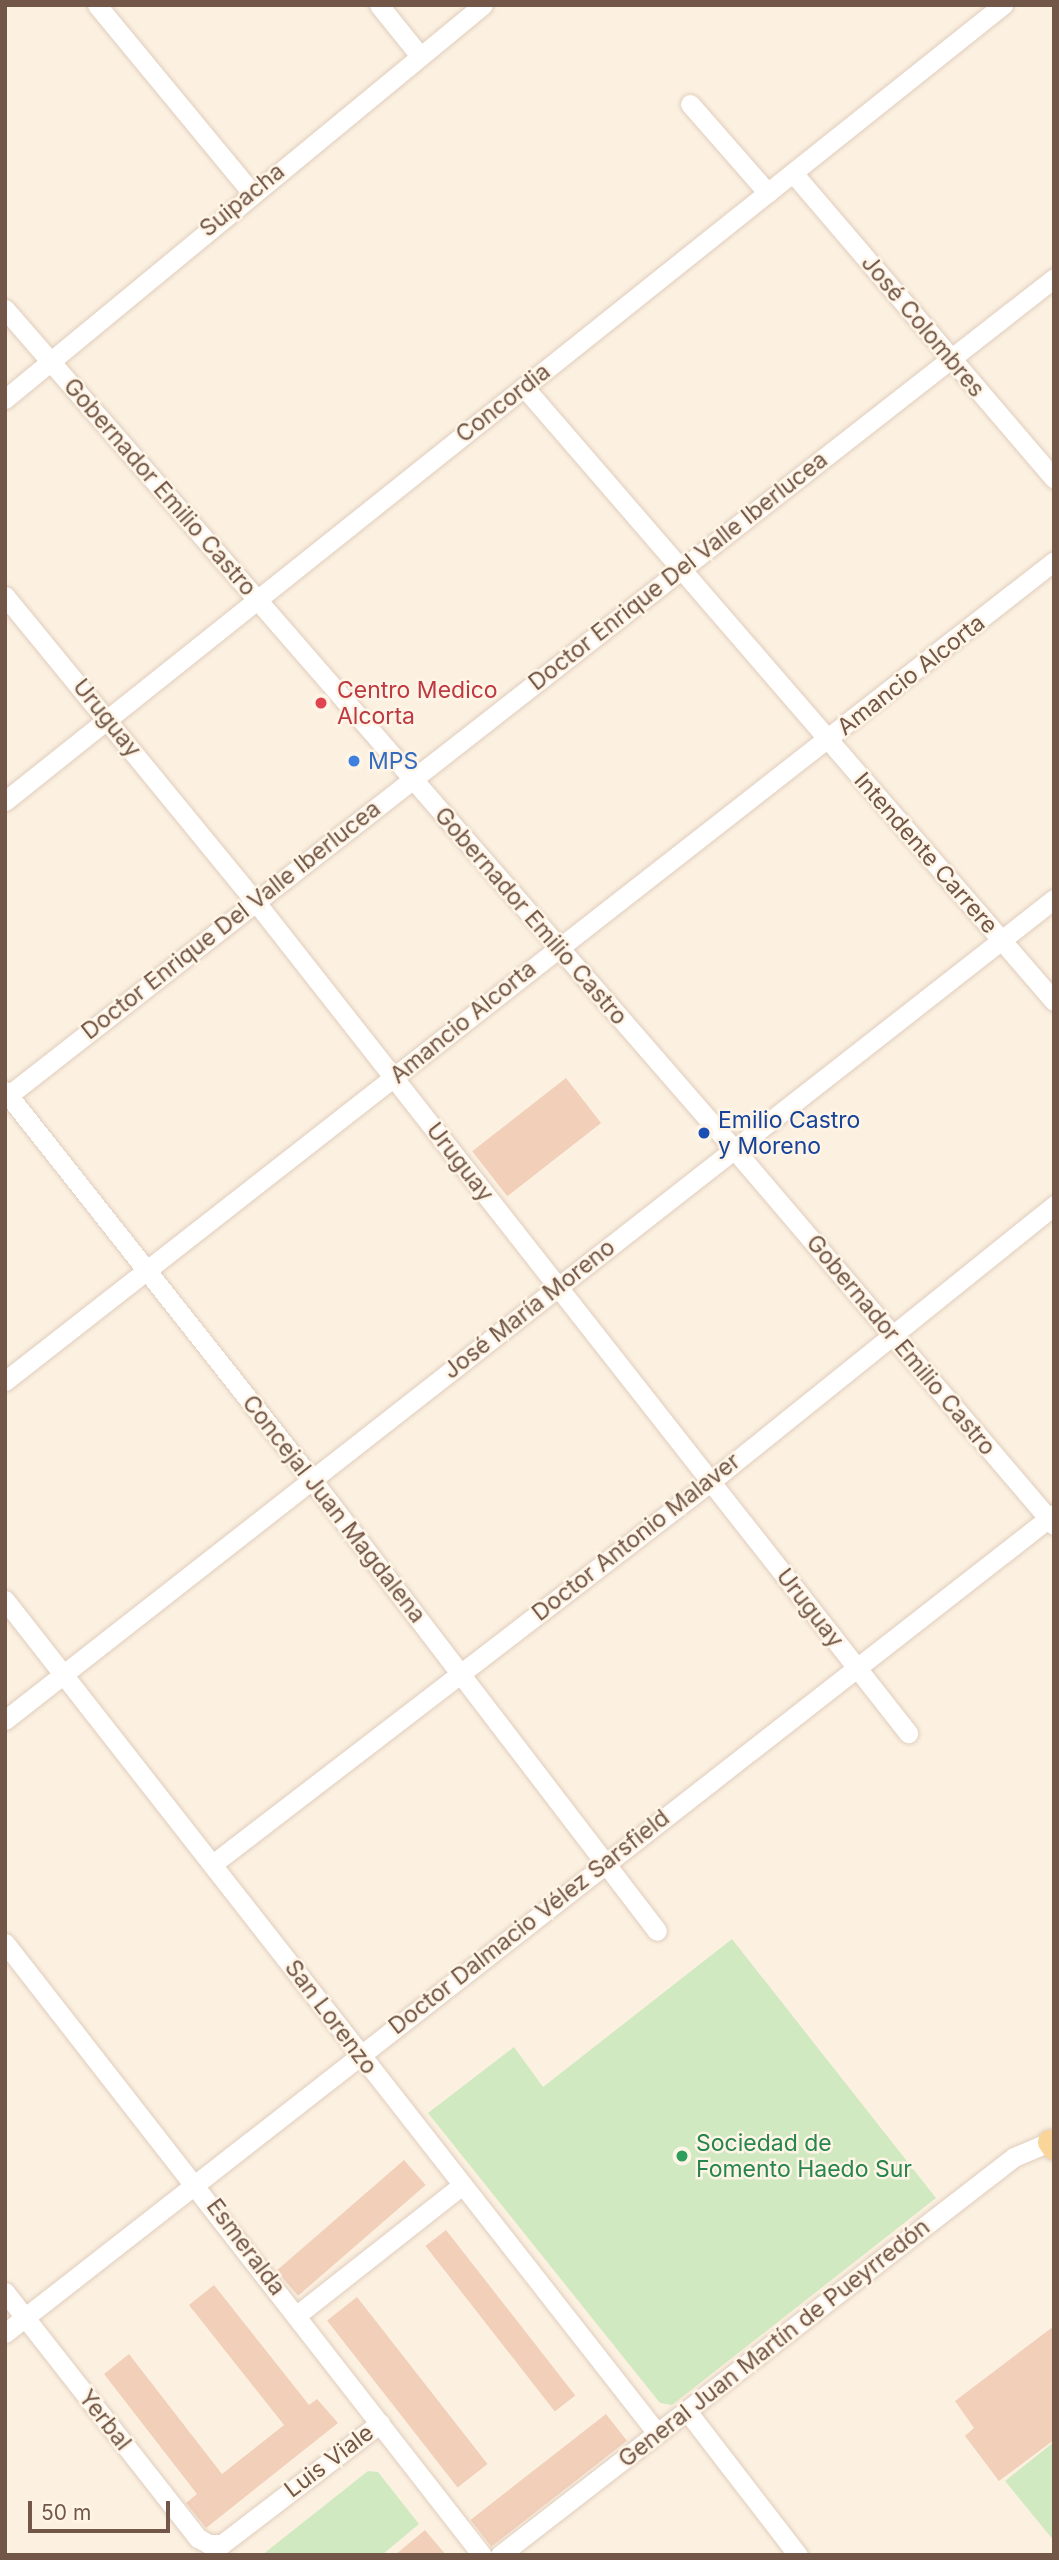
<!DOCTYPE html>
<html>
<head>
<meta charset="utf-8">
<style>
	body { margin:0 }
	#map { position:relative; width:1059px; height:2560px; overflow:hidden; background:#fcf1e1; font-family:Inter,sans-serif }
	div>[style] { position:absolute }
	.green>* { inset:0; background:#d1e9c0 }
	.building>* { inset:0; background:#f1cfb9; transform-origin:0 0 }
	.roads { filter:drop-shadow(0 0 2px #e0cdbd) drop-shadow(0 0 2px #e0cdbd) }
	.minor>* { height:19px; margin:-9.5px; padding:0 9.5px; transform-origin:9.5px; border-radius:9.5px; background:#fff }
	.major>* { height:24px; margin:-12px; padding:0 12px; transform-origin:12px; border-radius:12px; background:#fad59a }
	.dots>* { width:19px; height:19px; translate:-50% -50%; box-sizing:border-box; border:4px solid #fff5e7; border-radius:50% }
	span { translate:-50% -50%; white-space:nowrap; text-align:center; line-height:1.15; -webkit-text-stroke:5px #fff5e7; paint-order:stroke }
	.street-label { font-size:23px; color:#725748 }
	.health-label { font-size:23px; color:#be3a42 }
	.left { translate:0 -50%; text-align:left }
	.shop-label { font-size:23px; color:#366cbe }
	.transit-label { font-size:23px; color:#164399 }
	.leisure-label { font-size:23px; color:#27864d }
	.frame { position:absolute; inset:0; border:7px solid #725748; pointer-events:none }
	.scale { position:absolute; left:28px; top:2501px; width:142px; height:32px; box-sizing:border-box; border:4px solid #725748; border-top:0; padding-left:9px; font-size:21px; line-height:24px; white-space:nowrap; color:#725748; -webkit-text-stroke:5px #fff5e7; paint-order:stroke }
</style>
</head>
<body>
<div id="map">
	<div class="green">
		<div style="clip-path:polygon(732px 1939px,936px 2198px,672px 2405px,660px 2403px,428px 2113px,514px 2047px,543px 2087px)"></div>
		<div style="clip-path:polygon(1054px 2442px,1054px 2541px,1005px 2481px)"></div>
		<div style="clip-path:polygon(368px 2471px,378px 2472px,419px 2524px,382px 2555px,262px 2555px)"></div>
	</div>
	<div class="building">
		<div style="left:566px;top:1078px;width:57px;height:119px;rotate:52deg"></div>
		<div style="left:404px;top:2160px;width:33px;height:169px;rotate:49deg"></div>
		<div style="left:446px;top:2230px;width:210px;height:26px;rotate:52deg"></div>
		<div style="clip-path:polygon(214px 2285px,309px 2405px,317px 2399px,338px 2423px,206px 2528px,186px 2503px,197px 2494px,104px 2374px,129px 2354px,222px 2474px,284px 2425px,189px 2305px)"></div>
		<div style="left:357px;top:2297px;width:212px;height:38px;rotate:52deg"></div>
		<div style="clip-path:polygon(1054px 2326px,1054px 2440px,999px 2481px,965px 2436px,974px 2428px,955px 2401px)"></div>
		<div style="left:606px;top:2414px;width:34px;height:172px;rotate:52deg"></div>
		<div style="clip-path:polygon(425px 2530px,446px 2555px,395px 2555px)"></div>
	</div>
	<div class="roads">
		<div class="minor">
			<div style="left:97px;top:5px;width:242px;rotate:50.5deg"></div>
			<div style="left:379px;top:5px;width:65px;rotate:51.2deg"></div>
			<div style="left:690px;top:104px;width:118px;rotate:48.8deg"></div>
			<div style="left:793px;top:173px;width:402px;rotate:49.5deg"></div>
			<div style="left:5px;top:309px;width:1112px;rotate:49.05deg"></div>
			<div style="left:734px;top:1149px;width:494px;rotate:49.6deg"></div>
			<div style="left:524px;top:387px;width:811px;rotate:49.2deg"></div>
			<div style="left:5px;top:399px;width:619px;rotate:-39.5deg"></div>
			<div style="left:5px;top:596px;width:394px;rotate:50.7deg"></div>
			<div style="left:255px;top:901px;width:1058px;rotate:51.87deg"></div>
			<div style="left:5px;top:801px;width:1277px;rotate:-38.58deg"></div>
			<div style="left:5px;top:1091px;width:497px;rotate:51.7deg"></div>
			<div style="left:313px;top:1481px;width:566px;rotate:52.6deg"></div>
			<div style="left:5px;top:1098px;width:1331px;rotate:-38.01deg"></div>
			<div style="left:5px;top:1381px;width:1331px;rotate:-38.01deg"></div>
			<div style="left:5px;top:1600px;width:1058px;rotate:51.95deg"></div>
			<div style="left:5px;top:1720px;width:1332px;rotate:-38.05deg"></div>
			<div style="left:214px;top:1863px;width:625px;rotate:-37.53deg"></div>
			<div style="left:710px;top:1482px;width:442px;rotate:-38.8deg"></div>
			<div style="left:5px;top:1943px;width:776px;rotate:52.07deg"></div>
			<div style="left:5px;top:2292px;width:313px;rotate:51.9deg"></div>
			<div style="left:198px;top:2538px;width:13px;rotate:29deg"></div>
			<div style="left:209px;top:2544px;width:13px"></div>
			<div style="left:222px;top:2544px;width:199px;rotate:-37.4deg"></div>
			<div style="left:297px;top:2315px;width:210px;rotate:-38.2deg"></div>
			<div style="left:5px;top:2333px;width:1331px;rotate:-37.98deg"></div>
			<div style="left:687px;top:2411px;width:182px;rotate:52.4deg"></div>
			<div style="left:500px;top:2555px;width:650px;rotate:-37.75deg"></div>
			<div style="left:1014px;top:2157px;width:43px;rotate:-23deg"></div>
		</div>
		<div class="major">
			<div style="left:1050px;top:2142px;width:7px;rotate:56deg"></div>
		</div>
	</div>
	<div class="dots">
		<div style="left:321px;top:703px;background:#e0444e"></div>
		<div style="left:354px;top:761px;background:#3f7fe0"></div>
		<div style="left:704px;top:1133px;background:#1a4fb4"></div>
		<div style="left:682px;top:2156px;background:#2e9e5b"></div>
	</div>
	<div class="street-label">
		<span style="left:242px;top:200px;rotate:-39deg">Suipacha</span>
		<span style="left:923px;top:326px;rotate:50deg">José Colombres</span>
		<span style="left:503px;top:403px;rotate:-38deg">Concordia</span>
		<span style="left:160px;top:487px;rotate:49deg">Gobernador Emilio Castro</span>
		<span style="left:678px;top:571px;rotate:-38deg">Doctor Enrique Del Valle Iberlucea</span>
		<span style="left:911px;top:675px;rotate:-38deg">Amancio Alcorta</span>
		<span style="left:107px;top:718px;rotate:51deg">Uruguay</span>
		<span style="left:926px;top:853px;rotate:49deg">Intendente Carrere</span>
		<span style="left:531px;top:916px;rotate:49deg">Gobernador Emilio Castro</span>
		<span style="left:231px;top:920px;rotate:-38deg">Doctor Enrique Del Valle Iberlucea</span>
		<span style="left:463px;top:1022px;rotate:-39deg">Amancio Alcorta</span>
		<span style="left:460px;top:1162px;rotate:52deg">Uruguay</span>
		<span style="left:529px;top:1309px;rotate:-38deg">José María Moreno</span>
		<span style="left:901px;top:1345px;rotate:50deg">Gobernador Emilio Castro</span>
		<span style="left:334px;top:1509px;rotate:52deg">Concejal Juan Magdalena</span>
		<span style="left:636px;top:1537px;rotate:-38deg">Doctor Antonio Malaver</span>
		<span style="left:810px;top:1608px;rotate:52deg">Uruguay</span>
		<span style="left:529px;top:1922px;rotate:-38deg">Doctor Dalmacio Vélez Sarsfield</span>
		<span style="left:331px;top:2017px;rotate:53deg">San Lorenzo</span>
		<span style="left:246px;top:2247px;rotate:53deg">Esmeralda</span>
		<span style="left:774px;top:2343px;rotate:-38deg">General Juan Martín de Pueyrredón</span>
		<span style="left:105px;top:2420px;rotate:52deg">Yerbal</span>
		<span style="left:329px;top:2461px;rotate:-37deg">Luis Viale</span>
	</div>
	<div class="health-label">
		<span class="left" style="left:337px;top:703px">Centro Medico<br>Alcorta</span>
	</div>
	<div class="shop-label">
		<span class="left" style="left:368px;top:761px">MPS</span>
	</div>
	<div class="transit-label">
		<span class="left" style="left:718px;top:1133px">Emilio Castro<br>y Moreno</span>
	</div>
	<div class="leisure-label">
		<span class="left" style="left:696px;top:2156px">Sociedad de<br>Fomento Haedo Sur</span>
	</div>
	<div class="frame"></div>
	<div class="scale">50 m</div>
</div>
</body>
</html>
